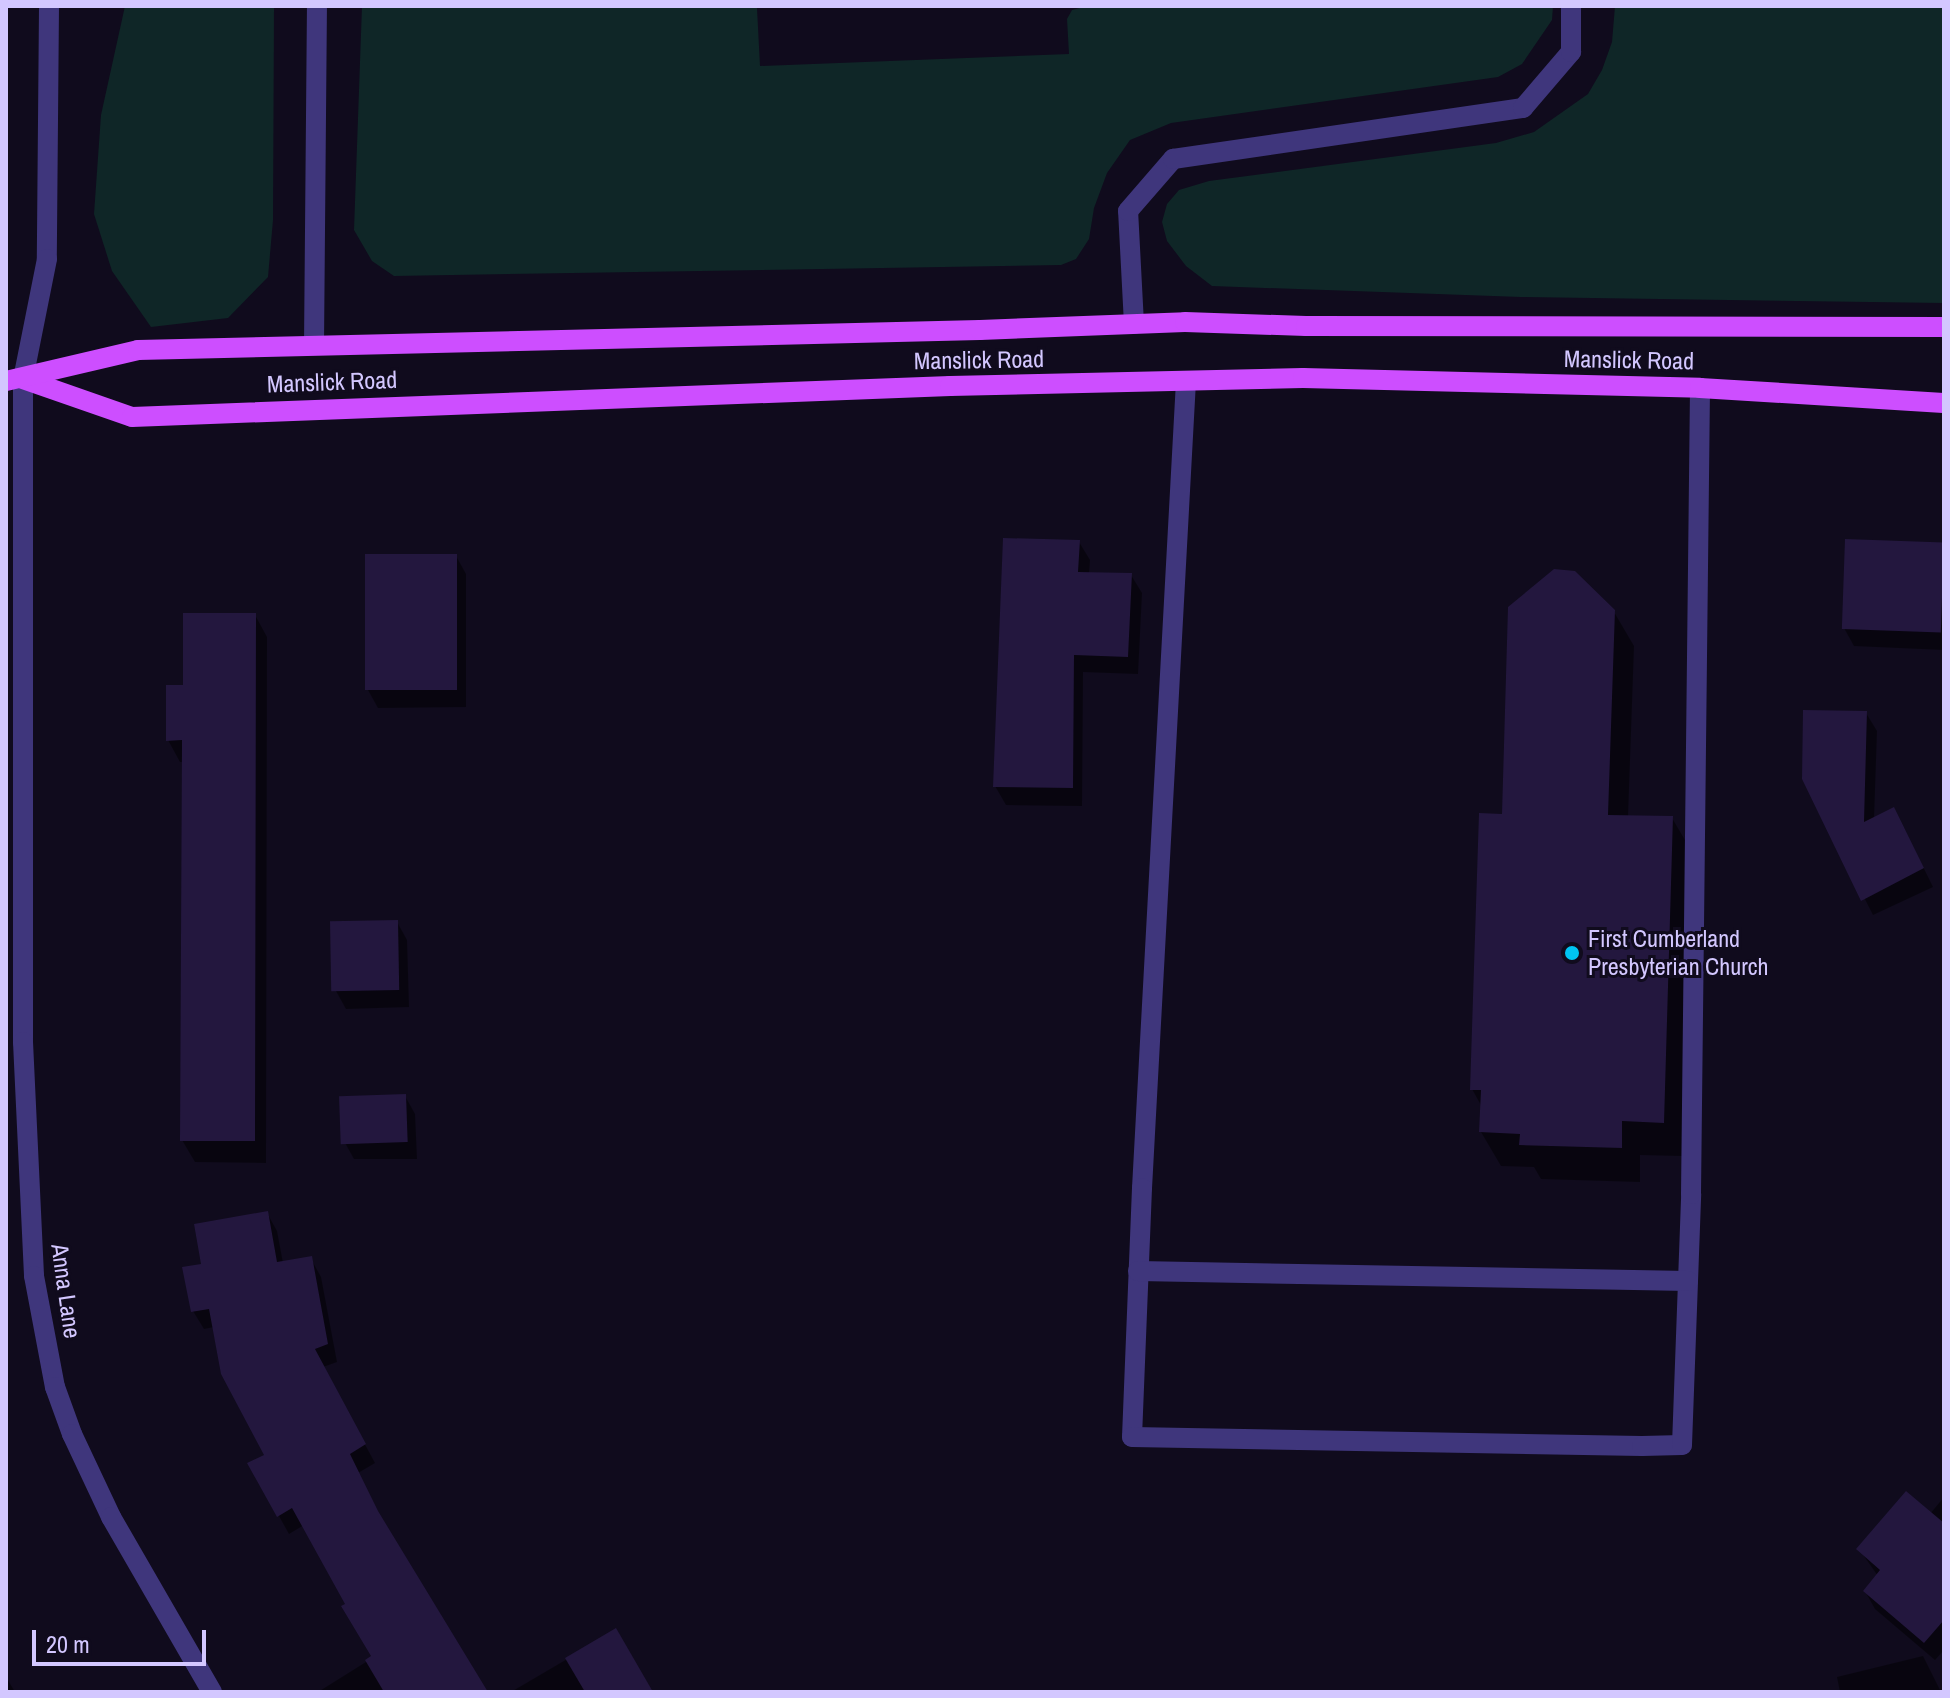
<!DOCTYPE html>
<html>
<head>
<meta charset="utf-8">
<style>
	body { margin:0 }
	#map { position:relative; width:1950px; height:1698px; overflow:hidden; background:#100b1d; font-family:"Archivo Narrow",sans-serif }
	div>[style] { position:absolute }
	.green>* { inset:0; background:#0f2627 }
	.shadow>* { inset:0; background:#0007 }
	.building>* { inset:0; background:#23173e; transform-origin:0 0 }
	.minor>* { height:20px; margin:-10px; padding:0 10px; transform-origin:10px; border-radius:10px; background:#3f367c }
	.major>* { height:20px; margin:-10px; padding:0 10px; transform-origin:10px; border-radius:10px; background:#cd4eff }
	.dots>* { width:22px; height:22px; translate:-50% -50%; box-sizing:border-box; border:4px solid #100b1d; border-radius:50% }
	span { translate:-50% -50%; white-space:nowrap; text-align:center; line-height:1.15; -webkit-text-stroke:6px #100b1d; paint-order:stroke }
	.street-label { font-size:24px; color:#d3c7ff }
	.poi-label { font-size:24px; color:#d3c7ff }
	.left { translate:0 -50%; text-align:left }
	.frame { position:absolute; inset:0; border:8px solid #d3c7ff; pointer-events:none }
	.scale { position:absolute; left:32px; top:1630px; width:174px; height:36px; box-sizing:border-box; border:4px solid #d3c7ff; border-top:0; padding-left:10px; font-size:24px; line-height:28px; white-space:nowrap; color:#d3c7ff; -webkit-text-stroke:6px #100b1d; paint-order:stroke }
</style>
</head>
<body>
<div id="map">
	<div class="green">
		<div style="clip-path:polygon(125px 6px,274px 6px,273px 220px,268px 277px,228px 318px,151px 327px,112px 271px,94px 214px,101px 115px)"></div>
		<div style="clip-path:polygon(362px 6px,757px 8px,760px 66px,1069px 54px,1067px 19px,1072px 10px,1083px 7px,1553px 6px,1552px 20px,1522px 64px,1498px 77px,1171px 123px,1130px 140px,1107px 173px,1094px 208px,1089px 239px,1076px 259px,1061px 265px,394px 276px,372px 261px,354px 230px)"></div>
		<div style="clip-path:polygon(1615px 6px,1944px 6px,1944px 303px,1521px 297px,1212px 286px,1186px 266px,1167px 241px,1162px 222px,1167px 204px,1179px 190px,1209px 181px,1496px 143px,1534px 132px,1588px 94px,1602px 70px,1612px 42px)"></div>
	</div>
	<div class="shadow">
		<div style="clip-path:polygon(1079px 542px,1090px 560px,1089px 574px,1131px 575px,1142px 593px,1138px 674px,1083px 672px,1082px 806px,1006px 805px,995px 786px)"></div>
		<div style="clip-path:polygon(1944px 545px,1944px 650px,1854px 646px,1844px 628px)"></div>
		<div style="clip-path:polygon(456px 556px,466px 574px,466px 707px,378px 708px,368px 690px)"></div>
		<div style="clip-path:polygon(1614px 612px,1634px 646px,1628px 817px,1672px 818px,1692px 852px,1682px 1156px,1640px 1155px,1640px 1182px,1541px 1179px,1534px 1167px,1501px 1166px,1481px 1132px,1482px 1107px,1472px 1089px,1504px 816px)"></div>
		<div style="clip-path:polygon(255px 615px,267px 637px,266px 1163px,195px 1162px,182px 1140px,184px 762px,180px 762px,168px 740px)"></div>
		<div style="clip-path:polygon(1866px 713px,1877px 731px,1874px 819px,1904px 828px,1933px 887px,1873px 915px,1804px 779px)"></div>
		<div style="clip-path:polygon(397px 922px,407px 940px,409px 1007px,346px 1009px,336px 991px)"></div>
		<div style="clip-path:polygon(405px 1096px,415px 1114px,417px 1159px,354px 1159px,344px 1141px)"></div>
		<div style="clip-path:polygon(267px 1213px,277px 1231px,283px 1263px,311px 1259px,321px 1277px,337px 1362px,323px 1367px,375px 1463px,358px 1473px,385px 1527px,485px 1692px,318px 1692px,374px 1657px,304px 1525px,289px 1534px,250px 1464px,267px 1456px,214px 1327px,204px 1329px,193px 1311px,204px 1266px)"></div>
		<div style="clip-path:polygon(1944px 1497px,1944px 1650px,1935px 1660px,1875px 1609px,1865px 1591px,1878px 1576px,1859px 1549px,1930px 1514px)"></div>
		<div style="clip-path:polygon(615px 1631px,650px 1692px,511px 1692px)"></div>
		<div style="clip-path:polygon(1923px 1656px,1941px 1692px,1840px 1692px,1837px 1677px)"></div>
		<div style="clip-path:polygon(6px 1677px,15px 1692px,6px 1692px)"></div>
	</div>
	<div class="building">
		<div style="clip-path:polygon(1003px 538px,1080px 540px,1078px 572px,1132px 573px,1128px 657px,1074px 655px,1073px 788px,993px 787px)"></div>
		<div style="left:1845px;top:539px;width:99px;height:90px;rotate:2deg"></div>
		<div style="left:365px;top:554px;width:92px;height:136px"></div>
		<div style="clip-path:polygon(1554px 569px,1575px 571px,1615px 610px,1608px 815px,1673px 816px,1664px 1123px,1622px 1121px,1622px 1148px,1519px 1145px,1520px 1134px,1479px 1132px,1481px 1090px,1470px 1090px,1479px 813px,1502px 814px,1508px 607px)"></div>
		<div style="clip-path:polygon(183px 613px,256px 613px,255px 1141px,180px 1141px,182px 740px,166px 741px,166px 685px,183px 685px)"></div>
		<div style="clip-path:polygon(1803px 710px,1867px 711px,1864px 822px,1894px 807px,1924px 868px,1861px 901px,1802px 779px)"></div>
		<div style="left:398px;top:920px;width:70px;height:68px;rotate:89deg"></div>
		<div style="left:406px;top:1094px;width:48px;height:67px;rotate:88deg"></div>
		<div style="clip-path:polygon(268px 1211px,277px 1262px,312px 1256px,328px 1344px,315px 1349px,366px 1444px,350px 1454px,378px 1511px,488px 1692px,384px 1692px,365px 1660px,371px 1656px,341px 1606px,345px 1604px,292px 1508px,277px 1517px,247px 1463px,264px 1455px,221px 1374px,209px 1309px,191px 1312px,182px 1267px,201px 1264px,194px 1224px)"></div>
		<div style="clip-path:polygon(1906px 1491px,1944px 1523px,1944px 1620px,1924px 1643px,1863px 1591px,1880px 1570px,1856px 1549px)"></div>
		<div style="clip-path:polygon(616px 1628px,653px 1692px,585px 1692px,565px 1658px)"></div>
	</div>
	<div class="minor">
		<div style="left:49px;top:6px;width:253px;rotate:90.5deg"></div>
		<div style="left:47px;top:259px;width:122px;rotate:101.3deg"></div>
		<div style="left:23px;top:379px;width:663px;rotate:90deg"></div>
		<div style="left:23px;top:1042px;width:234px;rotate:87.3deg"></div>
		<div style="left:34px;top:1276px;width:113px;rotate:79.3deg"></div>
		<div style="left:55px;top:1387px;width:50px;rotate:70.1deg"></div>
		<div style="left:72px;top:1434px;width:92px;rotate:64.8deg"></div>
		<div style="left:111px;top:1517px;width:202px;rotate:60deg"></div>
		<div style="left:1134px;top:324px;width:113px;rotate:-93deg"></div>
		<div style="left:1128px;top:211px;width:69px;rotate:-49.1deg"></div>
		<div style="left:1173px;top:159px;width:354px;rotate:-8.3deg"></div>
		<div style="left:1523px;top:108px;width:74px;rotate:-49.4deg"></div>
		<div style="left:1571px;top:52px;width:46px;rotate:-90deg"></div>
		<div style="left:314px;top:345px;width:339px;rotate:-89.5deg"></div>
		<div style="left:1186px;top:381px;width:808px;rotate:93.12deg"></div>
		<div style="left:1142px;top:1188px;width:249px;rotate:92.3deg"></div>
		<div style="left:1132px;top:1437px;width:510px;rotate:1.01deg"></div>
		<div style="left:1642px;top:1446px;width:40px;rotate:-1.4deg"></div>
		<div style="left:1682px;top:1445px;width:251px;rotate:-87.9deg"></div>
		<div style="left:1691px;top:1194px;width:806px;rotate:-89.36deg"></div>
		<div style="left:1138px;top:1271px;width:550px;rotate:1.04deg"></div>
	</div>
	<div class="major">
		<div style="left:23px;top:379px;width:115px;rotate:19.2deg"></div>
		<div style="left:132px;top:417px;width:819px;rotate:-2.17deg"></div>
		<div style="left:950px;top:386px;width:353px;rotate:-1.3deg"></div>
		<div style="left:1303px;top:378px;width:397px;rotate:1.4deg"></div>
		<div style="left:1700px;top:388px;width:244px;rotate:3.5deg"></div>
		<div style="left:6px;top:381px;width:136px;rotate:-13.2deg"></div>
		<div style="left:138px;top:350px;width:842px;rotate:-1.36deg"></div>
		<div style="left:980px;top:330px;width:205px;rotate:-2.2deg"></div>
		<div style="left:1185px;top:322px;width:121px;rotate:1.9deg"></div>
		<div style="left:1306px;top:326px;width:638px;rotate:0.09deg"></div>
	</div>
	<div class="dots">
		<div style="left:1572px;top:953px;background:#00c4f2"></div>
	</div>
	<div class="street-label">
		<span style="left:979px;top:360px;rotate:-1deg">Manslick Road</span>
		<span style="left:1629px;top:360px;rotate:1deg">Manslick Road</span>
		<span style="left:332px;top:382px;rotate:-2deg">Manslick Road</span>
		<span style="left:66px;top:1291px;rotate:82deg">Anna Lane</span>
	</div>
	<div class="poi-label">
		<span class="left" style="left:1588px;top:953px">First Cumberland<br>Presbyterian Church</span>
	</div>
	<div class="frame"></div>
	<div class="scale">20 m</div>
</div>
</body>
</html>
